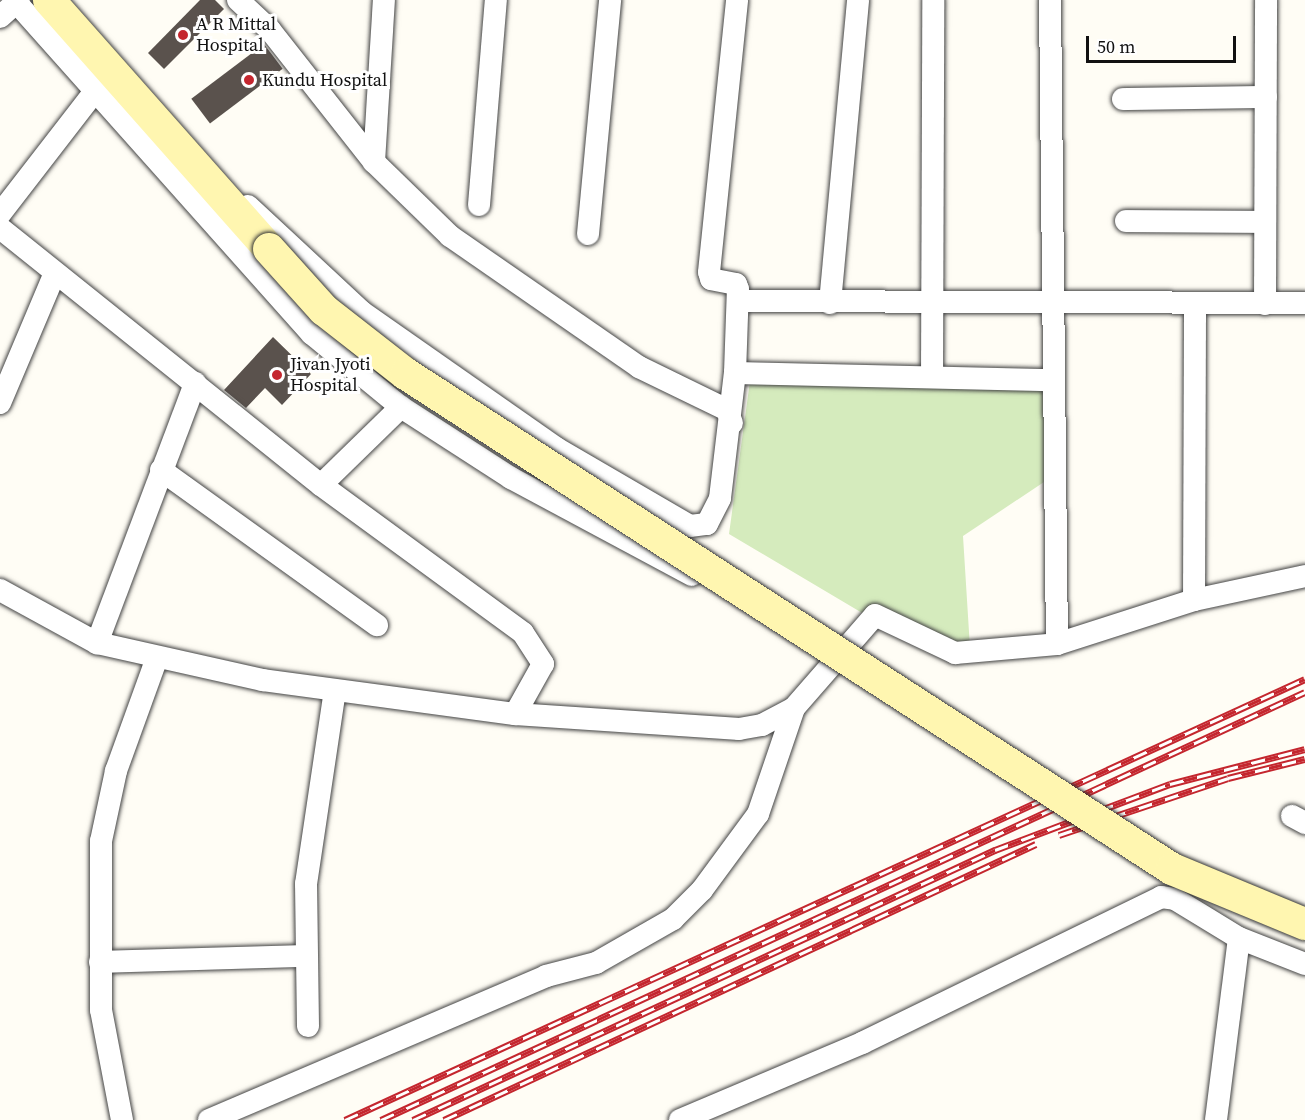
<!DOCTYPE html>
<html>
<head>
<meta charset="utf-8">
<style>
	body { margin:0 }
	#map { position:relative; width:1305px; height:1120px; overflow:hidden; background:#fffdf5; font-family:"Source Serif 4",serif }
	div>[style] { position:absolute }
	.green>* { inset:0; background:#d5ebbd }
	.building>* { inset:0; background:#5a524d; transform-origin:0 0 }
	.roads { filter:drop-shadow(0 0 2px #444) drop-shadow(0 0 2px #444) }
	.street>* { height:22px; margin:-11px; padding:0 11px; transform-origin:11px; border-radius:11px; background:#fff }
	.secondary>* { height:32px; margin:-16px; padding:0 16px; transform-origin:16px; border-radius:16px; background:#fff6b0 }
	.rail>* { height:7px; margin-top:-3.5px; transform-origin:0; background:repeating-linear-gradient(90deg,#fff 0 14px,#c4262e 0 28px); box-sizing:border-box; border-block:2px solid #c4262e }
	.bridges { filter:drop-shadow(0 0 2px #333) drop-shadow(0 0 2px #333) }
	.secondary-bridge>* { height:32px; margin:-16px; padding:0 16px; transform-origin:16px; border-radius:16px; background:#fff6b0 }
	.dots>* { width:16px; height:16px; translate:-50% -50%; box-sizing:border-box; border:3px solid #fff; border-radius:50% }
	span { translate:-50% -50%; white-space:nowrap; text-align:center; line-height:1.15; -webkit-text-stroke:6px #fff; paint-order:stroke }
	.poi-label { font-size:18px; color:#111 }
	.left { translate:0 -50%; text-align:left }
	.scale { position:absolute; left:1086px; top:36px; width:150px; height:27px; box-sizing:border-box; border:3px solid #111; border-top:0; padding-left:8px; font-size:18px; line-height:21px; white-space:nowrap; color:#111; -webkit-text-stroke:4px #fff; paint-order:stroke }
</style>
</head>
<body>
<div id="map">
	<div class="green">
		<div style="clip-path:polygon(750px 381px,1047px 391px,1047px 480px,963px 536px,970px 648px,933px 655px,729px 534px)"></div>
	</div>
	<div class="building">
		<div style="clip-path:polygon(200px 0,215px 0,224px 9px,164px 69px,148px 53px)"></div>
		<div style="left:264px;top:44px;width:31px;height:91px;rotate:53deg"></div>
		<div style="clip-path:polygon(273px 337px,311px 374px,282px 405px,265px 388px,246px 408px,224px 390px)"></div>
	</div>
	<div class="roads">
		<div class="street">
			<div style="left:238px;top:0;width:44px;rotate:43.2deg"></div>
			<div style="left:270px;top:30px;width:168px;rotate:51.8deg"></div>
			<div style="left:374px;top:162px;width:106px;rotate:44.2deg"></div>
			<div style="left:450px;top:236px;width:230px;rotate:34.7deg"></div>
			<div style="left:639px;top:367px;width:98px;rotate:26deg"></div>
			<div style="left:727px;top:410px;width:14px;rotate:69deg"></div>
			<div style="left:1050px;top:0;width:644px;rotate:89.38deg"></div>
			<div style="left:16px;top:2px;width:445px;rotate:48.3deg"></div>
			<div style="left:312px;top:334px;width:115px;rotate:39.4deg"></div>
			<div style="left:401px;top:407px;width:131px;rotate:32.8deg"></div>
			<div style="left:511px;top:478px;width:205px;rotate:28.2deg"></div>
			<div style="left:0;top:17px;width:25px;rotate:-42deg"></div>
			<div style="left:1123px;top:99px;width:143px;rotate:-0.8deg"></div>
			<div style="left:374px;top:162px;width:162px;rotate:-86.5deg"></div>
			<div style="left:479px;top:205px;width:206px;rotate:-85.3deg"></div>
			<div style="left:248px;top:206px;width:156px;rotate:42.9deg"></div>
			<div style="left:362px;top:312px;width:237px;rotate:35deg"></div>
			<div style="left:556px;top:448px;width:155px;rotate:30.2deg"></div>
			<div style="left:690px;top:526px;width:17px;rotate:-7deg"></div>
			<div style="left:707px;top:524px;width:29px;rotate:-63deg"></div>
			<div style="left:720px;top:498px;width:126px;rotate:-83.2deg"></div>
			<div style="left:735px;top:373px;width:84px;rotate:-88deg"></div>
			<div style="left:738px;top:289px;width:5px;rotate:-112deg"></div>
			<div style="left:736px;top:284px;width:25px;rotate:-169deg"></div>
			<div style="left:711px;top:279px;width:7px;rotate:-106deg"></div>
			<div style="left:709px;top:272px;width:273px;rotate:-84.1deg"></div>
			<div style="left:0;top:214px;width:155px;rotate:-52.3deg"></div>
			<div style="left:1126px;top:221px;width:139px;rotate:0.4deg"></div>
			<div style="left:0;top:228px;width:411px;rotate:38.7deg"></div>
			<div style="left:321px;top:485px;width:250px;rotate:36.2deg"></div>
			<div style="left:523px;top:633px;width:37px;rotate:57deg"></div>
			<div style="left:543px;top:664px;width:57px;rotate:119.2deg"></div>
			<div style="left:588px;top:234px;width:235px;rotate:-84.6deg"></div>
			<div style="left:739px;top:301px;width:566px;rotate:0.2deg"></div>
			<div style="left:830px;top:303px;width:304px;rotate:-84.7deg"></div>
			<div style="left:1265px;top:304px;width:304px;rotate:-89.8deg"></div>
			<div style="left:735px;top:373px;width:317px;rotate:1.3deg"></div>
			<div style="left:932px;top:377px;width:377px;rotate:-89.8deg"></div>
			<div style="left:0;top:403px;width:141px;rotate:-67.1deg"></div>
			<div style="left:161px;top:470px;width:266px;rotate:35.7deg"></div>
			<div style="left:321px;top:485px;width:112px;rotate:-44.3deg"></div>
			<div style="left:0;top:590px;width:111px;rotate:28.7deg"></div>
			<div style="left:97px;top:643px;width:170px;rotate:12.6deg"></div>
			<div style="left:263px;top:680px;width:254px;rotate:7.7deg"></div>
			<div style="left:515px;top:714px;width:225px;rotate:3.8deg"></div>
			<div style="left:739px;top:729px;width:23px;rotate:-10deg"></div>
			<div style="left:762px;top:725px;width:36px;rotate:-28deg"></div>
			<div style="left:794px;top:708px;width:123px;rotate:-48.9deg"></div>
			<div style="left:875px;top:615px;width:89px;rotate:25.4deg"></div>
			<div style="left:955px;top:653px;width:102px;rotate:-5deg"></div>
			<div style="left:1057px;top:644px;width:144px;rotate:-17.8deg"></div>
			<div style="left:1194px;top:600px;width:114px;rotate:-12.2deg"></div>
			<div style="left:1194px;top:600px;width:296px;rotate:-89.8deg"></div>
			<div style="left:97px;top:643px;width:278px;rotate:-69.3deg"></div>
			<div style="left:1292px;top:816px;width:15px;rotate:28deg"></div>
			<div style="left:100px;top:962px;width:204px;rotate:-1.7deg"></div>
			<div style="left:308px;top:1026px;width:142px;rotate:-90.8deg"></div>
			<div style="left:306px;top:884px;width:195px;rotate:-81.5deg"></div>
			<div style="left:122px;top:1120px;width:112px;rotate:-100.8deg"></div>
			<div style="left:101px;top:1010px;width:169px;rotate:-90deg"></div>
			<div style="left:101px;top:841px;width:72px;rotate:-77.9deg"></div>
			<div style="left:116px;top:771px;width:120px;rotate:-70.1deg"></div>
			<div style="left:209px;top:1120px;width:366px;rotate:-23.1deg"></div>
			<div style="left:546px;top:976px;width:52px;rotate:-14.6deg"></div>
			<div style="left:596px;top:963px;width:89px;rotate:-29.7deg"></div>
			<div style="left:673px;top:919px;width:41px;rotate:-45deg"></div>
			<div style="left:702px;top:890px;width:94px;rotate:-53.6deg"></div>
			<div style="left:758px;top:814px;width:112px;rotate:-71.2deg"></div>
			<div style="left:680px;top:1120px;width:198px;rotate:-22.9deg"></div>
			<div style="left:862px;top:1043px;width:333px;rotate:-26deg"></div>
			<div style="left:1161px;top:897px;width:14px;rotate:8deg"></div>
			<div style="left:1175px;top:899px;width:75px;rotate:31.4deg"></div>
			<div style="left:1239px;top:938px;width:71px;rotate:21.5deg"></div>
			<div style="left:1216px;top:1120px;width:183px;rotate:-82.8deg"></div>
		</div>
		<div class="secondary">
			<div style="left:49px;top:0;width:332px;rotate:48.5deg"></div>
		</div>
	</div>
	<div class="rail">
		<div style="left:1059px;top:835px;width:178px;rotate:-18.6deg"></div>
		<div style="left:1228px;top:778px;width:79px;rotate:-13.9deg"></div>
		<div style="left:345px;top:1120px;width:1056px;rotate:-24.67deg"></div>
		<div style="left:381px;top:1120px;width:1018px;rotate:-24.85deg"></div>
		<div style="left:413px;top:1120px;width:642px;rotate:-24.89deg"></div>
		<div style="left:995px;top:850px;width:187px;rotate:-20.7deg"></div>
		<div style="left:1170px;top:784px;width:139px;rotate:-14.5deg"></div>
		<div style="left:444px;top:1120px;width:653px;rotate:-25deg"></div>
	</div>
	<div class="bridges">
		<div class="secondary-bridge">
			<div style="left:269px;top:249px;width:82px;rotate:48deg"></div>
			<div style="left:324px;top:310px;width:104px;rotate:38deg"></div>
			<div style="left:406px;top:374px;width:912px;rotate:32.87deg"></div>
			<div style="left:1172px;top:869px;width:144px;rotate:22.5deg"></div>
		</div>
	</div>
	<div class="dots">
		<div style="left:183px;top:35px;background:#c4262e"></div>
		<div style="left:249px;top:80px;background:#c4262e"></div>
		<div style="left:277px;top:375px;background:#c4262e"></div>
	</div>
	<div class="poi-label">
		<span class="left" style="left:196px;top:35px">A R Mittal<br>Hospital</span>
		<span class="left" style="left:262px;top:80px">Kundu Hospital</span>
		<span class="left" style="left:290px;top:375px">Jivan Jyoti<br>Hospital</span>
	</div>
	<div class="scale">50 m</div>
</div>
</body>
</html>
